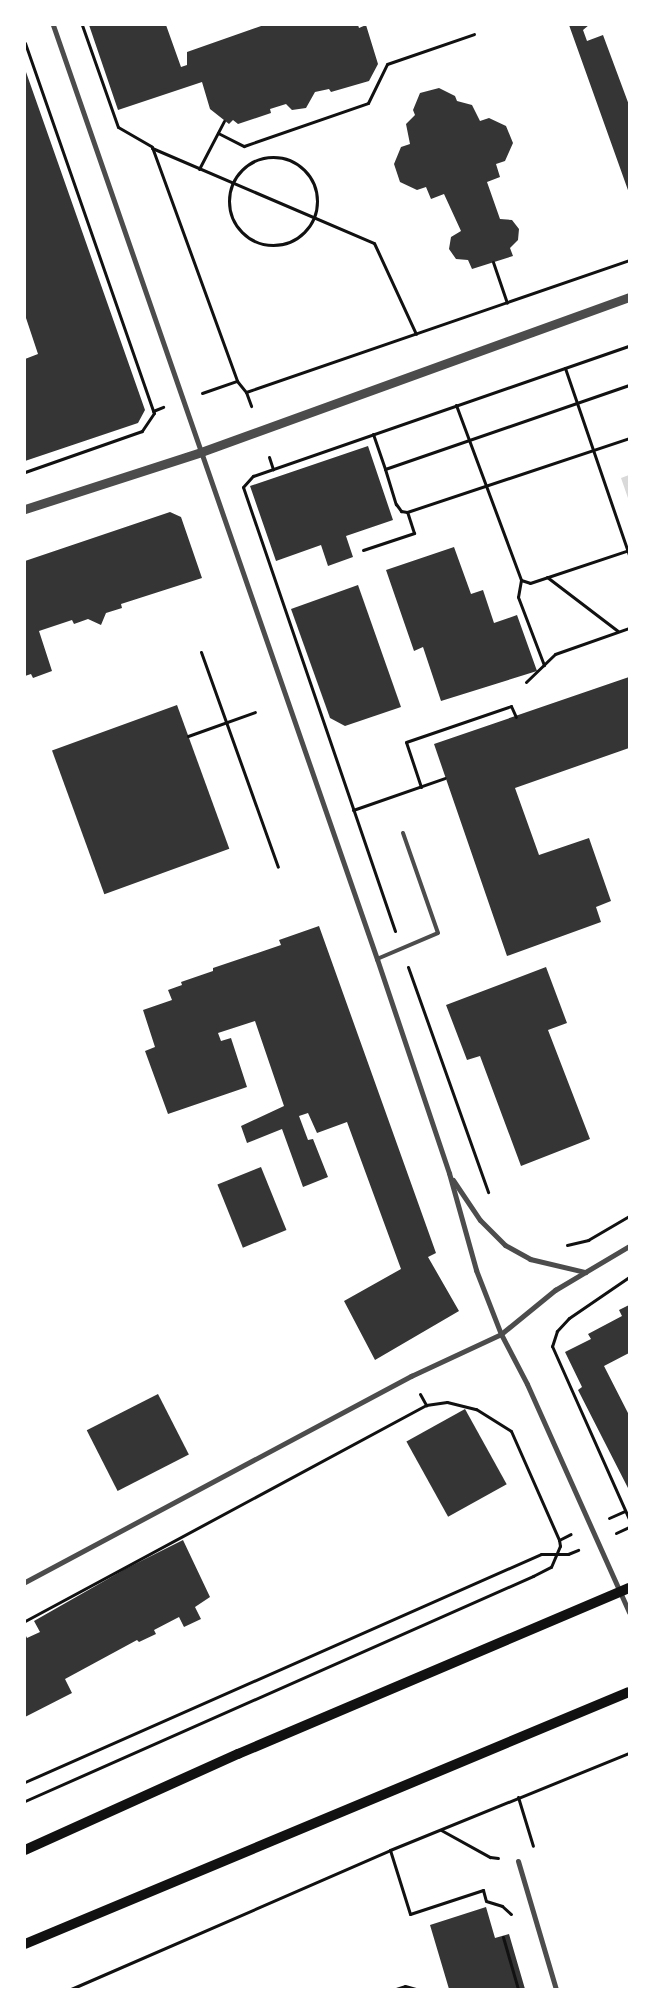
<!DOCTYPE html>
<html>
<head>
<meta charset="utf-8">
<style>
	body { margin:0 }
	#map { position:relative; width:654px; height:2014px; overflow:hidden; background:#fff; font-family:"Source Sans 3",sans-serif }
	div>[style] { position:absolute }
	.water>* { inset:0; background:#d9d9d9 }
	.building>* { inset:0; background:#353535; transform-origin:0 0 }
	.path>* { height:3px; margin:-1.5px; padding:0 1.5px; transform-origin:1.5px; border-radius:1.5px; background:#111 }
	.path>.ring { margin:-1.5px; padding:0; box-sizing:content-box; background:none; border:3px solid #111; border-radius:50% }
	.service>* { height:4px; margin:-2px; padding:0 2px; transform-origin:2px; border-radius:2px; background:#4c4c4c }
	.minor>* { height:5px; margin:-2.5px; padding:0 2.5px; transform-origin:2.5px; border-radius:2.5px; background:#4c4c4c }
	.tertiary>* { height:9px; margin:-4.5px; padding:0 4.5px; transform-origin:4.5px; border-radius:4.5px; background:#4c4c4c }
	.secondary>* { height:10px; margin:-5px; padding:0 5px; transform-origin:5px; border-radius:5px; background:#111 }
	span { translate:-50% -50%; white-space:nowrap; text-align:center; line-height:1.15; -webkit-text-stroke:5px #fff; paint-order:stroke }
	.frame { position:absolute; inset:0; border:26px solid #fff; pointer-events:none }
</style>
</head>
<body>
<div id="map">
	<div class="water">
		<div style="clip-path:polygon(629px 475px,629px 501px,621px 478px)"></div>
	</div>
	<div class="building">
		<div style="clip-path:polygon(89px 25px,166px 25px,181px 67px,187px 65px,187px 52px,264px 25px,358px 25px,359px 28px,366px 25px,378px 64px,369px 81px,331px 92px,329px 89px,315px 92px,306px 108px,292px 110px,286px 104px,270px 109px,271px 113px,238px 124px,233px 120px,229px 124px,210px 109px,202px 82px,118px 110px)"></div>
		<div style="clip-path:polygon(569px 25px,589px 25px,583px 30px,587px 41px,603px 35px,629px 105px,629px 193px)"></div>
		<div style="clip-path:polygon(26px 72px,145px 410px,138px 423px,25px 461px,25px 359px,38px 354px,25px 315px)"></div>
		<div style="clip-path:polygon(439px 88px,455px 96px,457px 101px,472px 105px,480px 121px,489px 118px,506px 126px,513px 143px,505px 161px,496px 164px,500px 177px,487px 182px,500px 219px,512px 220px,519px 229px,518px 240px,510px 248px,513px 256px,472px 269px,468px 260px,456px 259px,449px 249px,451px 237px,461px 231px,444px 194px,431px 199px,426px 187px,417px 190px,400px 182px,394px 164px,401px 147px,410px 144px,406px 124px,415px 115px,413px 110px,420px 93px)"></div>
		<div style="clip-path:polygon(368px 446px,393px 520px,346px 536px,353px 557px,328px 566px,321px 545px,276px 561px,250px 486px)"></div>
		<div style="clip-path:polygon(170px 512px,181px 517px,202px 578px,121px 604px,122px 608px,106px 613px,101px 625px,88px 619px,74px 624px,72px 620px,39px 631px,52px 671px,33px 678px,31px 674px,25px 676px,25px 561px)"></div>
		<div style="clip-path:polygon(454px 547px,471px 594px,483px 590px,494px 623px,517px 615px,537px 671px,441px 701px,423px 647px,414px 651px,386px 570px)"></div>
		<div style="clip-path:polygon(358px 585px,401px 707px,345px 726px,330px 718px,291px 609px)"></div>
		<div style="clip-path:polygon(629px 677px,629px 748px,515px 788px,539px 855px,589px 838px,611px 901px,596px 907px,601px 922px,507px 956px,434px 744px)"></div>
		<div style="left:177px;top:705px;width:153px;height:133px;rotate:70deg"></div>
		<div style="clip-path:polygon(319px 926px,436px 1253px,428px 1257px,459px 1311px,375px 1360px,344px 1301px,401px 1269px,347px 1122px,317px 1133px,308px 1113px,299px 1116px,308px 1140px,313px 1139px,328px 1177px,303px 1187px,282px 1129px,247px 1143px,241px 1126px,284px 1106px,255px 1021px,218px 1033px,221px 1041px,231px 1038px,247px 1087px,168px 1114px,145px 1051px,155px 1047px,143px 1010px,172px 1000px,168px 990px,182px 985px,181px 982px,213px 971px,213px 968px,281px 945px,279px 940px)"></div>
		<div style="clip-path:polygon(546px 967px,567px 1023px,548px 1030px,590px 1139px,521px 1166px,480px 1056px,467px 1060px,446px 1005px)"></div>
		<div style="left:261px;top:1167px;width:68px;height:47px;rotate:68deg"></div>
		<div style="clip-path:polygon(629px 1305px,629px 1353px,604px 1366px,629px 1415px,629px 1490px,578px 1390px,582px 1387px,565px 1352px,591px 1339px,588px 1334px,622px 1316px,619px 1310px)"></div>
		<div style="left:158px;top:1394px;width:68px;height:80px;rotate:63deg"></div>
		<div style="left:465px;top:1409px;width:86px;height:67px;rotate:61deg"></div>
		<div style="clip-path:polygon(183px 1540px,210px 1597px,195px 1607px,201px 1619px,184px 1627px,179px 1617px,154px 1630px,156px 1634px,139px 1642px,137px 1640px,65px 1679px,72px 1693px,25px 1717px,25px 1634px,27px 1638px,40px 1632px,34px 1621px,127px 1568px)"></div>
		<div style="clip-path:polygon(486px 1907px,495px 1938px,509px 1934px,525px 1989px,449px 1989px,430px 1925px)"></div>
	</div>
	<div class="path">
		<div style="left:82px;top:25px;width:108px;rotate:70.6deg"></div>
		<div style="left:118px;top:127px;width:39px;rotate:30deg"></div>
		<div style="left:152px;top:147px;width:249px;rotate:70deg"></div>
		<div style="left:237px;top:381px;width:14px;rotate:51deg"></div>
		<div style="left:246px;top:392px;width:15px;rotate:70deg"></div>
		<div style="left:25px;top:43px;width:392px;rotate:70.8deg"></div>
		<div style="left:154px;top:413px;width:22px;rotate:124deg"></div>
		<div style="left:142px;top:431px;width:124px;rotate:160.7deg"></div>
		<div style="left:218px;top:133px;width:29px;rotate:27deg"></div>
		<div style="left:244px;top:146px;width:131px;rotate:-19.1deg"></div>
		<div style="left:368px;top:103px;width:43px;rotate:-64deg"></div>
		<div style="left:387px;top:64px;width:92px;rotate:-19deg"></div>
		<div style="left:152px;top:148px;width:241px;rotate:23.2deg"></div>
		<div style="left:374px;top:243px;width:100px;rotate:65.2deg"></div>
		<div class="ring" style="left:229px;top:157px;width:85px;height:85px"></div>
		<div style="left:199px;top:169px;width:54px;rotate:-62.5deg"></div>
		<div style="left:493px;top:262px;width:43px;rotate:71.1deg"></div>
		<div style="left:565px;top:368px;width:198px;rotate:71.1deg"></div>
		<div style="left:246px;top:392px;width:405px;rotate:-19deg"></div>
		<div style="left:202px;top:393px;width:37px;rotate:-19deg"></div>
		<div style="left:456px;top:405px;width:187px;rotate:69.6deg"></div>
		<div style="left:521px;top:580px;width:9px;rotate:18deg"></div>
		<div style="left:530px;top:583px;width:104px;rotate:-18.4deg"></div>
		<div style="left:153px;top:411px;width:11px;rotate:-22deg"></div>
		<div style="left:373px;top:434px;width:37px;rotate:71deg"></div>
		<div style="left:385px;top:469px;width:258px;rotate:-19deg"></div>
		<div style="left:269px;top:457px;width:13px;rotate:72deg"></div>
		<div style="left:385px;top:469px;width:37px;rotate:73deg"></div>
		<div style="left:396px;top:504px;width:9px;rotate:54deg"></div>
		<div style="left:401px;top:511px;width:6px;rotate:9deg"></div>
		<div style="left:407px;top:512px;width:234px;rotate:-18.4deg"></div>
		<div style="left:363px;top:550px;width:54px;rotate:-18.4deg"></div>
		<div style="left:414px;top:533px;width:22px;rotate:-108deg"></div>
		<div style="left:547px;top:577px;width:89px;rotate:37.3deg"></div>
		<div style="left:521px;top:580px;width:17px;rotate:100deg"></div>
		<div style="left:518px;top:597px;width:73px;rotate:69.1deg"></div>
		<div style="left:201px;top:652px;width:228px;rotate:70.3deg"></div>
		<div style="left:526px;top:682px;width:40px;rotate:-44deg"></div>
		<div style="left:555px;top:654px;width:78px;rotate:-19.4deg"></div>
		<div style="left:188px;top:736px;width:71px;rotate:-19.7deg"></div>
		<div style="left:421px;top:787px;width:47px;rotate:-108.4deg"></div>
		<div style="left:406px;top:742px;width:111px;rotate:-18.9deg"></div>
		<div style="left:511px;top:706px;width:12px;rotate:66deg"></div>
		<div style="left:353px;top:810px;width:97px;rotate:-19.2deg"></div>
		<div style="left:395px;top:931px;width:469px;rotate:-108.9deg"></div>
		<div style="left:243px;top:487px;width:15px;rotate:-48deg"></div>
		<div style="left:253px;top:476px;width:398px;rotate:-19.1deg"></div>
		<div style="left:408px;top:967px;width:239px;rotate:70.4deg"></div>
		<div style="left:567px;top:1245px;width:22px;rotate:-13deg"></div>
		<div style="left:588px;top:1240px;width:48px;rotate:-30.3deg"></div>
		<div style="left:629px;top:1277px;width:73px;rotate:145.7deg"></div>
		<div style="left:569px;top:1318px;width:18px;rotate:133deg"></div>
		<div style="left:557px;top:1331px;width:16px;rotate:108deg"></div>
		<div style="left:552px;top:1346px;width:189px;rotate:66deg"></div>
		<div style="left:420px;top:1394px;width:13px;rotate:61deg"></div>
		<div style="left:426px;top:1405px;width:21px;rotate:-8deg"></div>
		<div style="left:447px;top:1402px;width:30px;rotate:14deg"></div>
		<div style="left:476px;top:1409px;width:41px;rotate:32.2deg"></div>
		<div style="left:511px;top:1431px;width:119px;rotate:66.2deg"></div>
		<div style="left:609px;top:1518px;width:17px;rotate:-24deg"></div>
		<div style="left:616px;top:1533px;width:14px;rotate:-25deg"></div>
		<div style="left:25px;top:1621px;width:455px;rotate:-28.3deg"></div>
		<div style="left:25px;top:1782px;width:564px;rotate:-23.84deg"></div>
		<div style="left:541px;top:1554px;width:27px"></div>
		<div style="left:568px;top:1554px;width:11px;rotate:-22deg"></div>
		<div style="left:518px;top:1797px;width:51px;rotate:73deg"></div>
		<div style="left:25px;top:1801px;width:556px;rotate:-23.89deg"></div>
		<div style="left:533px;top:1576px;width:20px;rotate:-27deg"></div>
		<div style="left:551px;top:1567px;width:23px;rotate:-67deg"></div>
		<div style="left:560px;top:1546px;width:6px;rotate:-99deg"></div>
		<div style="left:559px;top:1540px;width:13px;rotate:-27deg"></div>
		<div style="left:441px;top:1830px;width:56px;rotate:28.9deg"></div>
		<div style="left:490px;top:1857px;width:8px;rotate:7deg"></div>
		<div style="left:390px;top:1850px;width:67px;rotate:72.6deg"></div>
		<div style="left:410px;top:1914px;width:77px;rotate:-18.2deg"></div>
		<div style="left:483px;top:1890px;width:11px;rotate:75deg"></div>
		<div style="left:486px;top:1901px;width:17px;rotate:17deg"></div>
		<div style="left:502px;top:1906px;width:12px;rotate:42deg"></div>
		<div style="left:503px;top:1937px;width:54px;rotate:73.9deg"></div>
		<div style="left:71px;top:1989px;width:348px;rotate:-23.5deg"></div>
		<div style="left:390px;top:1850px;width:258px;rotate:-22.1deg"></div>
		<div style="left:396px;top:1989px;width:9px;rotate:-18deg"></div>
		<div style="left:405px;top:1986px;width:11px;rotate:15deg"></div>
	</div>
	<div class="service">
		<div style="left:377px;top:959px;width:66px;rotate:-23.1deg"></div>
		<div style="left:438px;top:933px;width:106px;rotate:-109.3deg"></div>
	</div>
	<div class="minor">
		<div style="left:53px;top:25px;width:989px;rotate:70.87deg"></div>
		<div style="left:377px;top:959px;width:226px;rotate:71.4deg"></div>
		<div style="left:449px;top:1173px;width:101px;rotate:74.4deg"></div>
		<div style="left:476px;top:1270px;width:69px;rotate:68.7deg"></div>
		<div style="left:501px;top:1334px;width:56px;rotate:62.5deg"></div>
		<div style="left:527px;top:1384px;width:250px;rotate:65.9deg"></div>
		<div style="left:453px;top:1180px;width:48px;rotate:56deg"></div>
		<div style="left:480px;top:1220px;width:35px;rotate:45deg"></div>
		<div style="left:505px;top:1245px;width:29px;rotate:29deg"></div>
		<div style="left:530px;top:1259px;width:57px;rotate:13.3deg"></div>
		<div style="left:25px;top:1582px;width:438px;rotate:-28.1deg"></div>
		<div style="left:411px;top:1376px;width:99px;rotate:-25deg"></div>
		<div style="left:501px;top:1334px;width:70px;rotate:-39.2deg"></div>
		<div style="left:555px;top:1290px;width:86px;rotate:-30.7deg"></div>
		<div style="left:518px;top:1861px;width:134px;rotate:73.5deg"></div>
	</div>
	<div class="tertiary">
		<div style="left:25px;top:509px;width:185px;rotate:-17.9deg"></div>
		<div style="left:201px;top:452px;width:455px;rotate:-19.9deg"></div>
	</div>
	<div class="secondary">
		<div style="left:25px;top:1850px;width:234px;rotate:-24.3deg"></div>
		<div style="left:238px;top:1754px;width:425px;rotate:-23deg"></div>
		<div style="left:25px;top:1944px;width:654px;rotate:-22.65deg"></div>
	</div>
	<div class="frame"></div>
</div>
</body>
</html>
